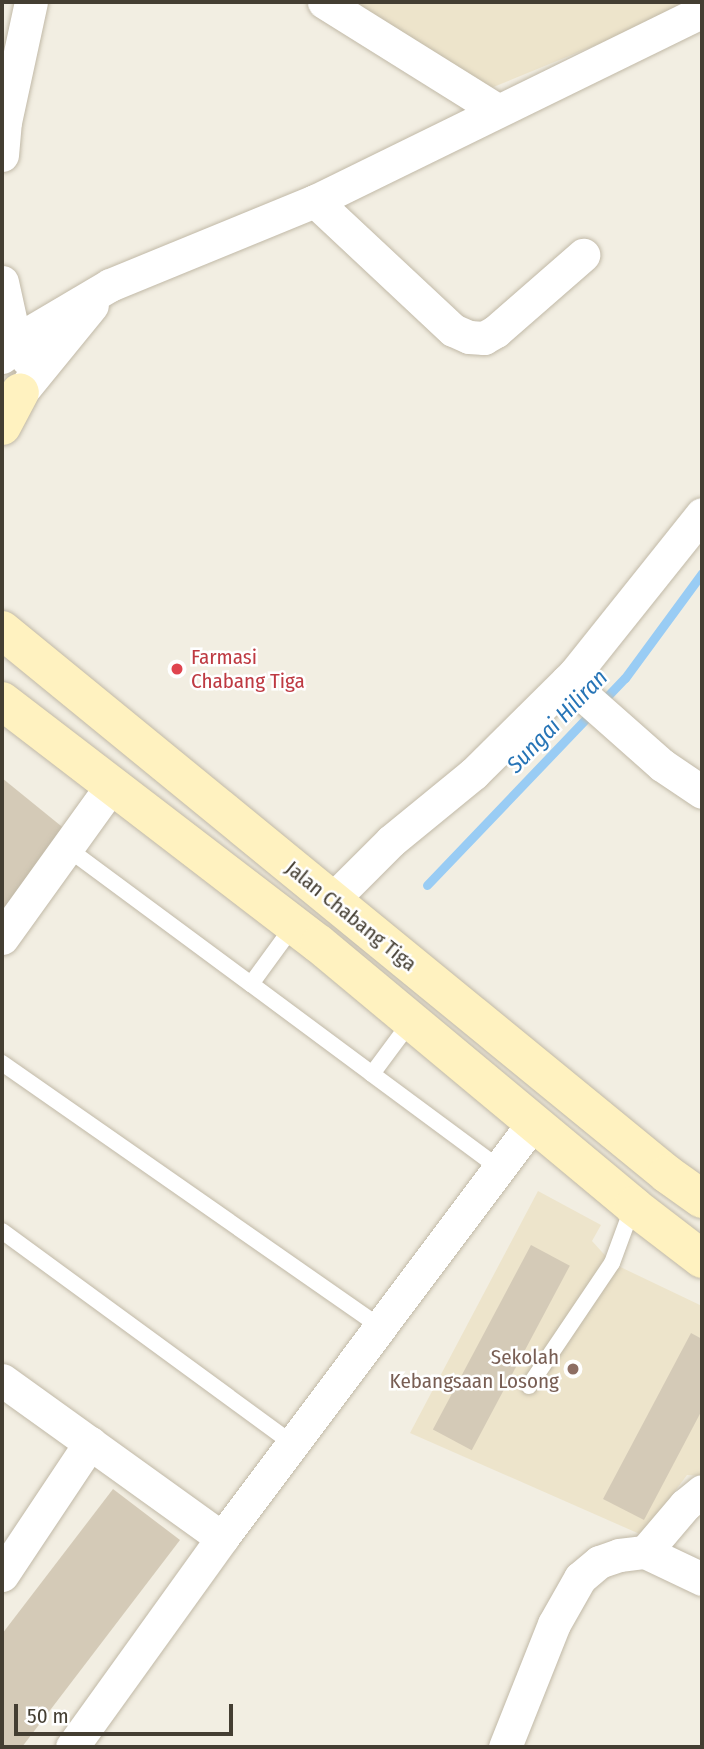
<!DOCTYPE html>
<html>
<head>
<meta charset="utf-8">
<style>
	body { margin:0 }
	#map { position:relative; width:704px; height:1749px; overflow:hidden; background:#f2eee2; font-family:"Fira Sans Condensed",sans-serif }
	div>[style] { position:absolute }
	.education>* { inset:0; background:#ede4cb }
	.stream>* { height:9px; margin:-4.5px; padding:0 4.5px; transform-origin:4.5px; border-radius:4.5px; background:#99ccf4 }
	.building>* { inset:0; background:#d4cab7; transform-origin:0 0 }
	.roads { filter:drop-shadow(0 0 2px #c1b9a7) drop-shadow(0 0 2px #c1b9a7) }
	.service>* { height:16px; margin:-8px; padding:0 8px; transform-origin:8px; border-radius:8px; background:#fff }
	.minor>* { height:33px; margin:-16.5px; padding:0 16.5px; transform-origin:16.5px; border-radius:16.5px; background:#fff }
	.secondary>* { height:38px; margin:-19px; padding:0 19px; transform-origin:19px; border-radius:19px; background:#fff2c0 }
	.dots>* { width:19px; height:19px; translate:-50% -50%; box-sizing:border-box; border:4px solid #fff; border-radius:50% }
	span { translate:-50% -50%; white-space:nowrap; text-align:center; line-height:1.15; -webkit-text-stroke:5px #fff; paint-order:stroke }
	.health-label { font-size:21px; color:#be3a42 }
	.left { translate:0 -50%; text-align:left }
	.street-label { font-size:21px; color:#443e32 }
	.education-label { font-size:21px; color:#785e54 }
	.right { translate:-100% -50%; text-align:right }
	.water-label { font-size:23px; color:#2674b6; font-style:italic }
	.frame { position:absolute; inset:0; border:4px solid #443e32; pointer-events:none }
	.scale { position:absolute; left:14px; top:1704px; width:219px; height:32px; box-sizing:border-box; border:4px solid #443e32; border-top:0; padding-left:9px; font-size:21px; line-height:24px; white-space:nowrap; color:#443e32; -webkit-text-stroke:5px #fff; paint-order:stroke }
</style>
</head>
<body>
<div id="map">
	<div class="education">
		<div style="clip-path:polygon(346px 2px,701px 2px,491px 88px)"></div>
		<div style="clip-path:polygon(538px 1191px,601px 1225px,592px 1241px,612px 1263px,702px 1306px,702px 1476px,687px 1475px,642px 1535px,410px 1433px)"></div>
	</div>
	<div class="stream">
		<div style="left:427px;top:885px;width:286px;rotate:-46.3deg"></div>
		<div style="left:625px;top:678px;width:130px;rotate:-53.7deg"></div>
	</div>
	<div class="building">
		<div style="clip-path:polygon(2px 778px,66px 830px,2px 910px)"></div>
		<div style="left:531px;top:1245px;width:44px;height:209px;rotate:28deg"></div>
		<div style="clip-path:polygon(691px 1333px,702px 1339px,702px 1410px,644px 1520px,603px 1499px)"></div>
		<div style="clip-path:polygon(113px 1489px,180px 1540px,22px 1747px,2px 1747px,2px 1634px)"></div>
	</div>
	<div class="roads">
		<div class="service">
			<div style="left:67px;top:848px;width:229px;rotate:36.5deg"></div>
			<div style="left:251px;top:984px;width:73px;rotate:-53.9deg"></div>
			<div style="left:251px;top:984px;width:151px;rotate:36.6deg"></div>
			<div style="left:412px;top:1020px;width:67px;rotate:126.5deg"></div>
			<div style="left:372px;top:1074px;width:158px;rotate:36.5deg"></div>
			<div style="left:2px;top:1063px;width:461px;rotate:34.9deg"></div>
			<div style="left:2px;top:1231px;width:361px;rotate:36.2deg"></div>
			<div style="left:529px;top:1386px;width:148px;rotate:-56deg"></div>
			<div style="left:612px;top:1263px;width:61px;rotate:-69.8deg"></div>
		</div>
		<div class="minor">
			<div style="left:324px;top:2px;width:204px;rotate:32deg"></div>
			<div style="left:2px;top:155px;width:33px;rotate:-85deg"></div>
			<div style="left:5px;top:122px;width:123px;rotate:-77.8deg"></div>
			<div style="left:315px;top:201px;width:189px;rotate:43.1deg"></div>
			<div style="left:453px;top:330px;width:17px;rotate:24deg"></div>
			<div style="left:469px;top:337px;width:15px;rotate:4deg"></div>
			<div style="left:484px;top:338px;width:14px;rotate:-30deg"></div>
			<div style="left:496px;top:331px;width:116px;rotate:-41.1deg"></div>
			<div style="left:2px;top:282px;width:60px;rotate:77.6deg"></div>
			<div style="left:15px;top:341px;width:22px;rotate:56deg"></div>
			<div style="left:2px;top:357px;width:21px;rotate:-51deg"></div>
			<div style="left:15px;top:341px;width:110px;rotate:-30.5deg"></div>
			<div style="left:110px;top:285px;width:222px;rotate:-22.3deg"></div>
			<div style="left:315px;top:201px;width:431px;rotate:-26.1deg"></div>
			<div style="left:4px;top:413px;width:139px;rotate:-50.8deg"></div>
			<div style="left:567px;top:681px;width:127px;rotate:41.5deg"></div>
			<div style="left:662px;top:765px;width:48px;rotate:34deg"></div>
			<div style="left:332px;top:900px;width:83px;rotate:-45deg"></div>
			<div style="left:391px;top:841px;width:107px;rotate:-39.3deg"></div>
			<div style="left:474px;top:773px;width:142px;rotate:-44.7deg"></div>
			<div style="left:575px;top:673px;width:203px;rotate:-51.4deg"></div>
			<div style="left:2px;top:938px;width:188px;rotate:-54.3deg"></div>
			<div style="left:2px;top:1380px;width:271px;rotate:35.7deg"></div>
			<div style="left:645px;top:1552px;width:63px;rotate:25.3deg"></div>
			<div style="left:2px;top:1575px;width:159px;rotate:-56.3deg"></div>
			<div style="left:72px;top:1747px;width:257px;rotate:-54.3deg"></div>
			<div style="left:222px;top:1538px;width:519px;rotate:-53.15deg"></div>
			<div style="left:505px;top:1747px;width:132px;rotate:-68.3deg"></div>
			<div style="left:554px;top:1624px;width:53px;rotate:-60.5deg"></div>
			<div style="left:580px;top:1578px;width:25px;rotate:-40deg"></div>
			<div style="left:599px;top:1562px;width:21px;rotate:-19deg"></div>
			<div style="left:619px;top:1555px;width:26px;rotate:-7deg"></div>
			<div style="left:645px;top:1552px;width:62px;rotate:-49.6deg"></div>
			<div style="left:685px;top:1505px;width:22px;rotate:-39deg"></div>
		</div>
		<div class="secondary">
			<div style="left:2px;top:426px;width:38px;rotate:-62deg"></div>
			<div style="left:2px;top:630px;width:859px;rotate:39.28deg"></div>
			<div style="left:667px;top:1174px;width:43px;rotate:35.5deg"></div>
			<div style="left:2px;top:701px;width:399px;rotate:37.5deg"></div>
			<div style="left:319px;top:944px;width:409px;rotate:39.8deg"></div>
			<div style="left:633px;top:1206px;width:87px;rotate:37.5deg"></div>
		</div>
	</div>
	<div class="dots">
		<div style="left:177px;top:669px;background:#e0444e"></div>
		<div style="left:573px;top:1369px;background:#8d6e63"></div>
	</div>
	<div class="health-label">
		<span class="left" style="left:191px;top:669px">Farmasi<br>Chabang Tiga</span>
	</div>
	<div class="street-label">
		<span style="left:351px;top:916px;rotate:39deg">Jalan Chabang Tiga</span>
	</div>
	<div class="education-label">
		<span class="right" style="left:559px;top:1369px">Sekolah<br>Kebangsaan Losong</span>
	</div>
	<div class="water-label">
		<span style="left:557px;top:721px;rotate:-46deg">Sungai Hiliran</span>
	</div>
	<div class="frame"></div>
	<div class="scale">50 m</div>
</div>
</body>
</html>
